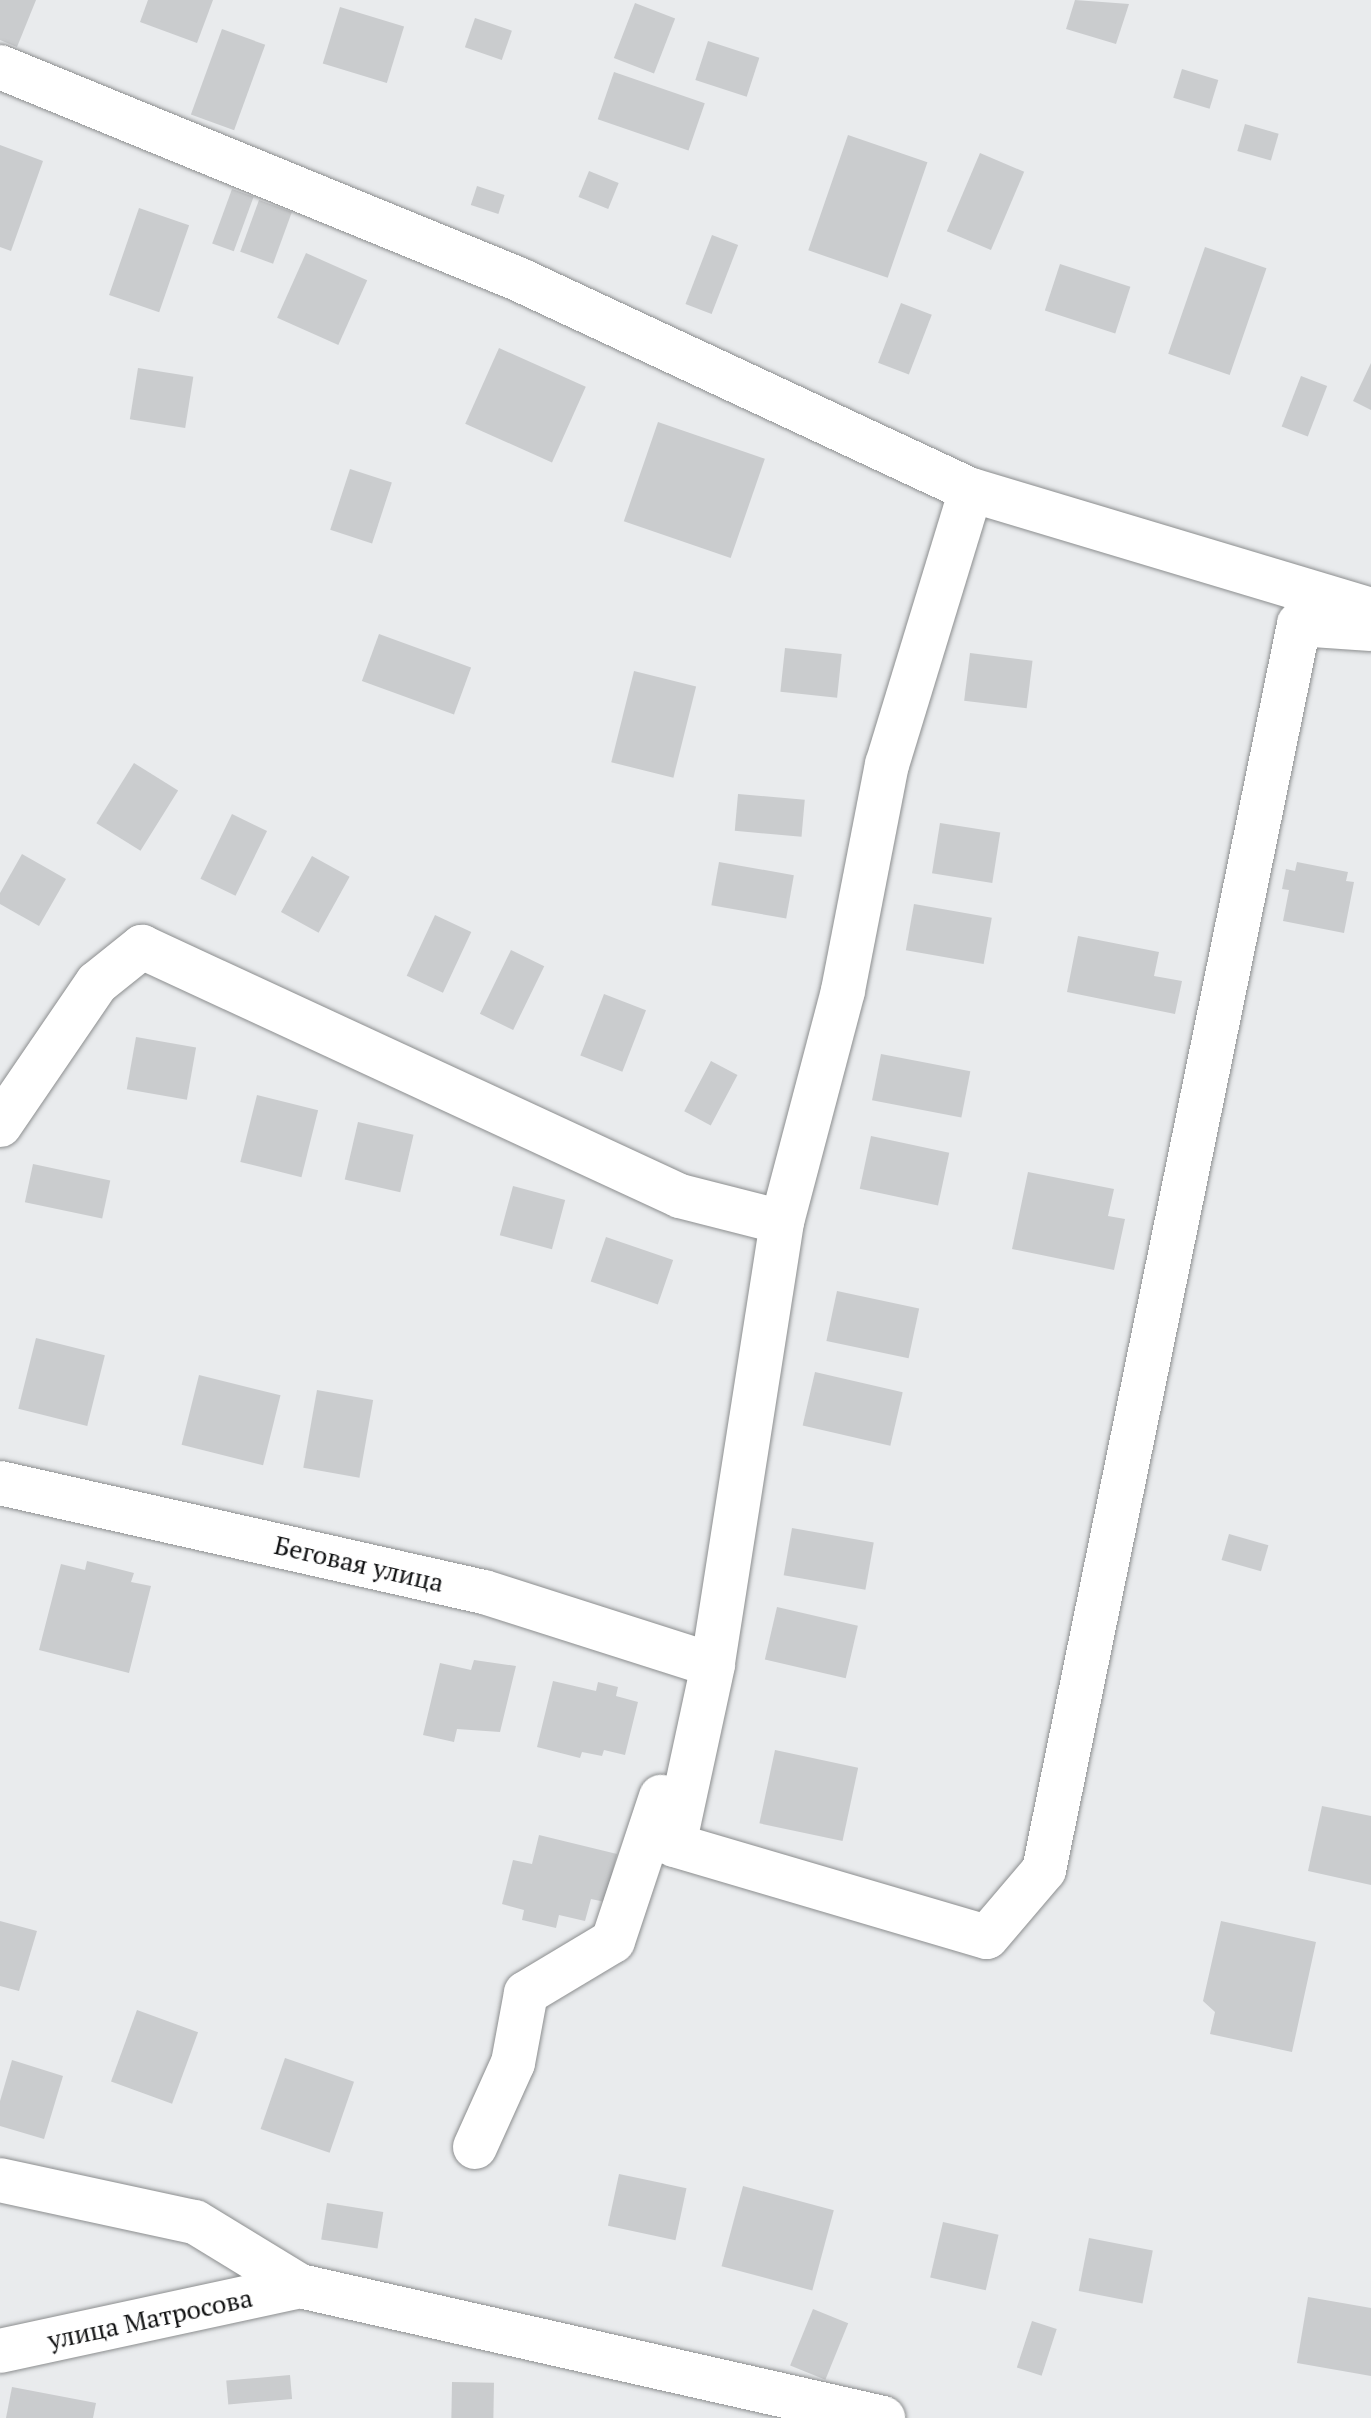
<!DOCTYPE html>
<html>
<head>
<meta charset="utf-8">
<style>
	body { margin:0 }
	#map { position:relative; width:1371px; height:2418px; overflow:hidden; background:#e9ebed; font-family:"PT Serif",serif }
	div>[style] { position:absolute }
	.building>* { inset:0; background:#caccce; transform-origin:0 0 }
	.roads { filter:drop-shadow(0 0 2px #8c8e8f) drop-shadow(0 0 2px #8c8e8f) }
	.minor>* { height:44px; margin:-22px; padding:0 22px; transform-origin:22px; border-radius:22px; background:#fff }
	span { translate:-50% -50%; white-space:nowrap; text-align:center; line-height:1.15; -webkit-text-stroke:6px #fff; paint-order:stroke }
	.street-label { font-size:26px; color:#111213 }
</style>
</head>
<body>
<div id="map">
	<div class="building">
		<div style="clip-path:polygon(0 0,36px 0,17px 47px,0 40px)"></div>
		<div style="clip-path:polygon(148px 0,213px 0,197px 43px,140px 22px)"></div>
		<div style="clip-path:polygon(1075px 0,1129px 4px,1116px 44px,1066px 29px)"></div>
		<div style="left:635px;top:3px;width:43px;height:59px;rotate:21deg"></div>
		<div style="left:340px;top:7px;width:67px;height:59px;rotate:17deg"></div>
		<div style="left:475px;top:18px;width:39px;height:31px;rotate:19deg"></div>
		<div style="left:222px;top:29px;width:46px;height:91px;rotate:20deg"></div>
		<div style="left:708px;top:41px;width:54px;height:41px;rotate:18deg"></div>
		<div style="left:1182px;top:69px;width:38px;height:30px;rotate:17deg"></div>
		<div style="left:614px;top:72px;width:96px;height:50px;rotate:19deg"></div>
		<div style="left:1245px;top:124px;width:35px;height:28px;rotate:16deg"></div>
		<div style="left:848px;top:135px;width:84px;height:122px;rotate:19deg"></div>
		<div style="clip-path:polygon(0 145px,43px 161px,11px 251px,0 247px)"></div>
		<div style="left:980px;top:153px;width:48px;height:85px;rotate:23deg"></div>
		<div style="left:589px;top:171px;width:32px;height:28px;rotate:22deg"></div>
		<div style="left:477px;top:186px;width:29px;height:20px;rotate:18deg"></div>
		<div style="left:232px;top:189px;width:23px;height:58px;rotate:20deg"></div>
		<div style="left:259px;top:200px;width:35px;height:55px;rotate:20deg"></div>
		<div style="left:139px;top:208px;width:53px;height:92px;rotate:19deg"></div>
		<div style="left:712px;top:235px;width:28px;height:74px;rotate:21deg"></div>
		<div style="left:1205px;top:247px;width:65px;height:113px;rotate:19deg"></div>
		<div style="left:306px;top:253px;width:67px;height:71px;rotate:24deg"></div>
		<div style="left:1060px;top:264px;width:74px;height:49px;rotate:18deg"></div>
		<div style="left:901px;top:303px;width:33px;height:64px;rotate:21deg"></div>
		<div style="left:499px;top:348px;width:95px;height:83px;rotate:24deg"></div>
		<div style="clip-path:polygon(1371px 363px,1371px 410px,1353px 401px)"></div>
		<div style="left:138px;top:368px;width:56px;height:52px;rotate:9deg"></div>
		<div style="left:1301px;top:376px;width:28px;height:54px;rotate:21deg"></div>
		<div style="left:658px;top:422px;width:113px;height:105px;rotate:19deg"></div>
		<div style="left:350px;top:469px;width:44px;height:64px;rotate:18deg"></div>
		<div style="left:379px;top:634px;width:98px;height:50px;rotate:20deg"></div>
		<div style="left:785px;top:648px;width:57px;height:44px;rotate:6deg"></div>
		<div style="left:970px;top:653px;width:63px;height:48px;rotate:7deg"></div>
		<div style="left:634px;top:671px;width:64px;height:94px;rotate:14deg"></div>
		<div style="left:134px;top:763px;width:52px;height:71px;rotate:32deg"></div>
		<div style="left:738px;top:794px;width:67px;height:37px;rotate:5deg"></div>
		<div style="left:232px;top:814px;width:39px;height:72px;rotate:26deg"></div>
		<div style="left:940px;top:823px;width:61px;height:51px;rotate:9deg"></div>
		<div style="clip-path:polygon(22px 854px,66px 879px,39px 926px,0 904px,0 893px)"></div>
		<div style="left:312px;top:856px;width:43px;height:64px;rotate:29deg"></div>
		<div style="left:719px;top:862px;width:76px;height:44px;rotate:10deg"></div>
		<div style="clip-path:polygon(1297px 862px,1348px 872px,1346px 881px,1354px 882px,1344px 933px,1283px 921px,1289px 890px,1282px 889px,1286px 869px,1295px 871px)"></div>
		<div style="left:914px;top:904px;width:79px;height:47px;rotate:10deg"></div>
		<div style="left:435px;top:915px;width:40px;height:67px;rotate:25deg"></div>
		<div style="clip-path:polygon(1078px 936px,1159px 952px,1154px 976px,1182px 981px,1175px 1014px,1067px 992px)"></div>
		<div style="left:511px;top:950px;width:37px;height:71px;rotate:26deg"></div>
		<div style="left:604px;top:994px;width:45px;height:66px;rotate:21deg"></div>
		<div style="left:136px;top:1037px;width:61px;height:53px;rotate:10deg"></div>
		<div style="left:881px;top:1054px;width:91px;height:47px;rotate:11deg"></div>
		<div style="left:711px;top:1061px;width:30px;height:57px;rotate:28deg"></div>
		<div style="left:257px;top:1095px;width:63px;height:69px;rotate:14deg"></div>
		<div style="left:358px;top:1122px;width:57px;height:59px;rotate:13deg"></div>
		<div style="left:871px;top:1136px;width:80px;height:54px;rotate:12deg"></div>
		<div style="left:33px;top:1164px;width:79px;height:39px;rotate:12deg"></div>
		<div style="clip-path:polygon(1028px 1172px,1114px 1189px,1108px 1216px,1125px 1219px,1114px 1270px,1012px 1249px)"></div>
		<div style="left:513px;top:1186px;width:54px;height:51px;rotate:15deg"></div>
		<div style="left:606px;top:1237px;width:71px;height:47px;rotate:19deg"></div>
		<div style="left:837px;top:1291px;width:84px;height:51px;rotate:12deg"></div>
		<div style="left:36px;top:1338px;width:71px;height:73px;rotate:14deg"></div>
		<div style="left:815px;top:1372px;width:90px;height:55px;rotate:13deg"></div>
		<div style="left:199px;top:1375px;width:84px;height:72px;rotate:14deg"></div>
		<div style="left:317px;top:1390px;width:57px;height:79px;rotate:10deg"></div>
		<div style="left:792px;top:1528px;width:83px;height:48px;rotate:10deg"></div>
		<div style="left:1229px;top:1534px;width:41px;height:27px;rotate:16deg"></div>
		<div style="clip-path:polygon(87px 1561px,134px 1573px,131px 1582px,151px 1586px,129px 1673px,39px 1650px,61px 1564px,85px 1570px)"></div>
		<div style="left:777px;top:1607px;width:83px;height:54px;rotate:13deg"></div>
		<div style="clip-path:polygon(474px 1660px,516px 1666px,500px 1732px,457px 1729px,454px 1742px,423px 1735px,440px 1663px,471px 1670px)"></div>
		<div style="clip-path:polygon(553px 1681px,596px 1691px,598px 1682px,618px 1687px,616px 1696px,638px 1702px,625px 1755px,604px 1750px,602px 1756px,582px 1752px,580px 1758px,537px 1747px)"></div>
		<div style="left:775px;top:1750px;width:85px;height:75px;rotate:12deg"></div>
		<div style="clip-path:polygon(1322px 1806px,1371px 1816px,1371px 1885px,1308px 1871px)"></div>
		<div style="clip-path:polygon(539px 1835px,617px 1854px,605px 1902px,591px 1899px,585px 1921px,559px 1915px,556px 1928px,522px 1920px,524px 1910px,502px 1904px,513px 1860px,532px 1864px)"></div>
		<div style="clip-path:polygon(0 1921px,37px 1931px,19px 1991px,0 1986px)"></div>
		<div style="clip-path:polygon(1221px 1921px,1316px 1942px,1292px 2052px,1210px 2034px,1215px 2012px,1203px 2001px)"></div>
		<div style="left:137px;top:2010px;width:65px;height:76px;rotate:20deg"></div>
		<div style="left:285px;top:2058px;width:73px;height:75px;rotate:19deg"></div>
		<div style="clip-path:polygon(12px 2060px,63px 2076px,44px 2139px,0 2126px,0 2101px)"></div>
		<div style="left:619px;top:2174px;width:69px;height:53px;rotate:12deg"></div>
		<div style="left:743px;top:2186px;width:94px;height:83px;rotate:15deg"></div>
		<div style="left:327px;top:2203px;width:57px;height:37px;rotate:9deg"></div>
		<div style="left:943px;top:2222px;width:57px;height:57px;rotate:13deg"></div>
		<div style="left:1089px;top:2238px;width:65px;height:54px;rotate:11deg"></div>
		<div style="clip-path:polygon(1308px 2297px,1371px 2308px,1371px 2376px,1297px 2363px)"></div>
		<div style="left:813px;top:2309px;width:38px;height:61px;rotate:22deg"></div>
		<div style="left:1032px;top:2321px;width:26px;height:49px;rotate:18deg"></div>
		<div style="left:290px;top:2375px;width:24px;height:64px;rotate:85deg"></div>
		<div style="left:452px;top:2382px;width:42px;height:36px;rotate:1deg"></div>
		<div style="clip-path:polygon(12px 2387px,96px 2403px,93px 2418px,6px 2418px)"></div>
	</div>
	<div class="roads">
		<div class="minor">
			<div style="left:0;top:67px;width:560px;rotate:22.26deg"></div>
			<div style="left:518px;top:279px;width:500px;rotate:25deg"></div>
			<div style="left:971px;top:490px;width:418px;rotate:16.7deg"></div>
			<div style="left:971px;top:490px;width:287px;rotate:107deg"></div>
			<div style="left:887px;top:764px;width:231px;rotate:101deg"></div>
			<div style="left:843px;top:991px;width:239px;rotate:104.8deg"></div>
			<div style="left:782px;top:1222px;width:448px;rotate:98.9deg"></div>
			<div style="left:713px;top:1665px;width:184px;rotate:102.2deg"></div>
			<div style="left:674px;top:1845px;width:326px;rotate:16.4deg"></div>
			<div style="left:987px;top:1937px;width:88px;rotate:-49.6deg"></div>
			<div style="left:1044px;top:1870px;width:1272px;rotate:-78.43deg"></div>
			<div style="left:1299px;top:624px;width:72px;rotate:4deg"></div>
			<div style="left:0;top:1125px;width:172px;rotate:-55.7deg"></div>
			<div style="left:97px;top:983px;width:58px;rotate:-38.7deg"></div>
			<div style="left:142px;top:947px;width:593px;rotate:24.84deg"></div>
			<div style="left:680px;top:1196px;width:105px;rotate:14.3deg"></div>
			<div style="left:0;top:1483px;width:496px;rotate:12.7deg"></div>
			<div style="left:484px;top:1592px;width:240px;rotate:17.7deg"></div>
			<div style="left:475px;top:2147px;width:92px;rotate:-65.7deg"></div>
			<div style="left:513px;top:2063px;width:71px;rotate:-79.5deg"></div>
			<div style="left:526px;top:1993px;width:101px;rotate:-30.9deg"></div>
			<div style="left:613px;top:1941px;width:152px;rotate:-71.6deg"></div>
			<div style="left:0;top:2180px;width:199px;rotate:12.2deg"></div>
			<div style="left:195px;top:2222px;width:123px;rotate:31.4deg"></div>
			<div style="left:300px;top:2286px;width:598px;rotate:12.76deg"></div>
			<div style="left:0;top:2351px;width:307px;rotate:-12.2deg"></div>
		</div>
	</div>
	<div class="street-label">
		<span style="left:359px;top:1564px;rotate:13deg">Беговая улица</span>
		<span style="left:150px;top:2319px;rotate:-12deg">улица Матросова</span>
	</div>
</div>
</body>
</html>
